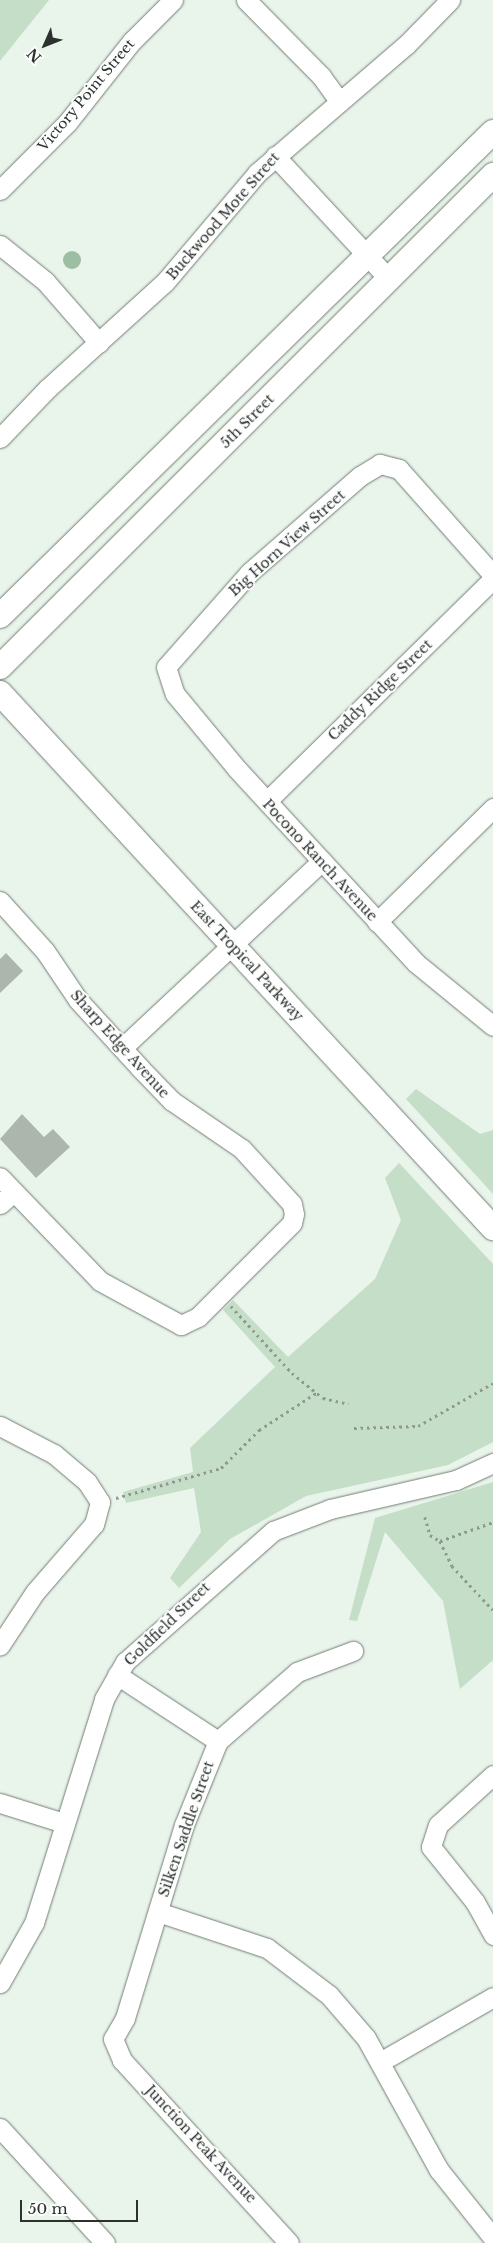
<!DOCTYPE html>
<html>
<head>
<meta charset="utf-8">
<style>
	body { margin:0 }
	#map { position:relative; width:493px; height:2243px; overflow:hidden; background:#e9f4eb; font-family:"Libre Baskerville",serif }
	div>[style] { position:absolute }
	.green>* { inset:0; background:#c4dec8 }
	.water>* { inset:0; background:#9cbea2 }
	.round { border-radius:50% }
	.building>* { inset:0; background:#acb6ad }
	.path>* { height:2.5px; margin-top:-1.25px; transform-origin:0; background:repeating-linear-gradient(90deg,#909891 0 2.5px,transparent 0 6.5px) }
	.roads { filter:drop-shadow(0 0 1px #727c74) drop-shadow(0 0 1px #727c74) }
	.minor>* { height:19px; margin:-9.5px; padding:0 9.5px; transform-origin:9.5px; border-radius:9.5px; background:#fff }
	.major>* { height:24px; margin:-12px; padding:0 12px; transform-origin:12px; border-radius:12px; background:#fff }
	span { translate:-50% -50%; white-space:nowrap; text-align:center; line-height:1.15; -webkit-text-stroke:4px #fcfefd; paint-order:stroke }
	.street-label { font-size:14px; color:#2d312d }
	.north { position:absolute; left:20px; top:20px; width:50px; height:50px; -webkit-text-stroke:4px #fcfefd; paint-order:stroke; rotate:226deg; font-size:14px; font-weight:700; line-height:20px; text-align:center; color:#2d312d }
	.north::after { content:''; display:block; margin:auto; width:18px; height:22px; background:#2d312d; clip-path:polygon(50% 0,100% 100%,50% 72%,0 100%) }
	.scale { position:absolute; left:20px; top:2200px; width:118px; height:22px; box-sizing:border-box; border:2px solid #2d312d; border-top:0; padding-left:6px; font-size:15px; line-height:18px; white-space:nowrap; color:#2d312d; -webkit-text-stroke:4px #fcfefd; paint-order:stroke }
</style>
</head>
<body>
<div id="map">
	<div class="green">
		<div style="clip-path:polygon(0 0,49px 0,0 61px)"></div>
		<div style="clip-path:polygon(416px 1089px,480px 1134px,493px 1130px,493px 1194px,406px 1099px)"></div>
		<div style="clip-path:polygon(399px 1163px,493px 1264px,493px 1442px,448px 1465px,306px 1496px,230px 1539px,179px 1588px,170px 1578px,201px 1532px,194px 1488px,126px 1503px,123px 1492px,193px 1472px,190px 1448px,275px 1367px,223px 1310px,233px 1300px,288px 1357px,375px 1279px,401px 1220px,385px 1178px)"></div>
		<div style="clip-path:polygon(493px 1482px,493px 1660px,460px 1689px,443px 1601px,385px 1532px,357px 1621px,349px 1620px,375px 1518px)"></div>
	</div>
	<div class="water">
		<div class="round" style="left:63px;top:251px;width:18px;height:18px"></div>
	</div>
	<div class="building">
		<div style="clip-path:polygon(6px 953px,23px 971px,0 993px,0 959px)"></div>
		<div style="clip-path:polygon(22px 1114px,44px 1137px,53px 1129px,70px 1147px,36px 1178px,0 1139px)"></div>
	</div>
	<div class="path">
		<div style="left:231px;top:1306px;width:91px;rotate:47.7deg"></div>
		<div style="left:292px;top:1373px;width:40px;rotate:39deg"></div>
		<div style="left:323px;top:1398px;width:26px;rotate:13deg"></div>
		<div style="left:354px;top:1428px;width:64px;rotate:-1.8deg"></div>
		<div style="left:418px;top:1426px;width:86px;rotate:-29.8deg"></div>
		<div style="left:116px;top:1498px;width:109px;rotate:-15.9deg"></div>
		<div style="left:221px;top:1468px;width:54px;rotate:-45deg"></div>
		<div style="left:259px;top:1430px;width:68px;rotate:-33deg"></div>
		<div style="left:425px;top:1517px;width:19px;rotate:74deg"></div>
		<div style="left:430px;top:1535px;width:12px;rotate:31deg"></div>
		<div style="left:440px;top:1541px;width:56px;rotate:-19.7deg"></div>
		<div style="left:440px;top:1541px;width:28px;rotate:64deg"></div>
		<div style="left:452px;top:1566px;width:60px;rotate:47deg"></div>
	</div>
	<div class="roads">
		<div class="minor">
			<div style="left:246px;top:0;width:107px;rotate:45.4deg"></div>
			<div style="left:321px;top:76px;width:31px;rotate:54deg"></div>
			<div style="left:275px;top:156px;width:168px;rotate:47.2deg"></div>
			<div style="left:0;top:190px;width:95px;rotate:-45deg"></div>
			<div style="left:67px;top:123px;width:105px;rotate:-51.6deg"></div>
			<div style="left:132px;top:41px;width:58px;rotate:-45deg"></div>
			<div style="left:0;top:245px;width:58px;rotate:38.7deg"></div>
			<div style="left:45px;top:281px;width:82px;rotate:48.9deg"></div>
			<div style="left:0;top:438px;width:69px;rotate:-46.2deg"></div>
			<div style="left:48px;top:388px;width:158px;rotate:-42.2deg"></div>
			<div style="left:165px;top:282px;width:143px;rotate:-49.8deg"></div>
			<div style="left:257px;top:173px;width:196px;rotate:-40.7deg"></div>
			<div style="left:406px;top:45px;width:63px;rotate:-45.6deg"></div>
			<div style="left:493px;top:575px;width:142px;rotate:-131.6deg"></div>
			<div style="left:399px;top:469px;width:20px;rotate:-165deg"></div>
			<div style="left:380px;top:464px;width:23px;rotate:149deg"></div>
			<div style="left:360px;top:476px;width:147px;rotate:138.9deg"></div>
			<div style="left:249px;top:573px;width:125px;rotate:131.4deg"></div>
			<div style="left:166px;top:667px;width:28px;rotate:72deg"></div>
			<div style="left:175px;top:694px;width:97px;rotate:50.4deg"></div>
			<div style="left:237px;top:769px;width:264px;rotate:47.3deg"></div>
			<div style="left:416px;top:963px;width:99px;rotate:39.3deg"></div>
			<div style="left:267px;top:801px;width:317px;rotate:-44.5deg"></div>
			<div style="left:0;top:901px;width:67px;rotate:48deg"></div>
			<div style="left:45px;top:951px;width:59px;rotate:56deg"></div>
			<div style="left:78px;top:1000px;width:92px;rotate:47.6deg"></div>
			<div style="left:140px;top:1068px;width:46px;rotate:45.9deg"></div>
			<div style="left:172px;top:1101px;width:85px;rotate:34.4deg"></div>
			<div style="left:242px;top:1149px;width:74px;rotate:47.7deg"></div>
			<div style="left:292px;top:1204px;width:10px;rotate:79deg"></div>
			<div style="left:294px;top:1214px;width:9px;rotate:103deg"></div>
			<div style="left:292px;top:1223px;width:133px;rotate:135deg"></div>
			<div style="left:198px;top:1317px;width:19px;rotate:155deg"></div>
			<div style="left:181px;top:1325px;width:92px;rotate:-151.5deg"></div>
			<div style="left:100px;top:1281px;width:144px;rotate:-133.9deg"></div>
			<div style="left:377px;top:922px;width:163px;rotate:-44.5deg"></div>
			<div style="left:122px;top:1048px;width:274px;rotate:-43.1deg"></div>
			<div style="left:0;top:1204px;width:18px;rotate:-41deg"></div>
			<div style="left:0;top:1426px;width:61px;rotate:27.4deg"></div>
			<div style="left:54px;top:1454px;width:43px;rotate:40.3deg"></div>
			<div style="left:87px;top:1482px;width:24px;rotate:57deg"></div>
			<div style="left:100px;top:1502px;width:23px;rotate:105deg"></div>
			<div style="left:94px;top:1524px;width:90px;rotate:130.9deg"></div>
			<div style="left:35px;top:1592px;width:64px;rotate:123.4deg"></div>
			<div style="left:117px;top:1675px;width:121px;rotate:33.2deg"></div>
			<div style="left:493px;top:1775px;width:74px;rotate:137.7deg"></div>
			<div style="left:438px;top:1825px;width:23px;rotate:108deg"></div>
			<div style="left:431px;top:1847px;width:70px;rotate:51.3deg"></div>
			<div style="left:475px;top:1902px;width:38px;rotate:61deg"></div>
			<div style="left:0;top:1803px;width:67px;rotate:17.4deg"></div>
			<div style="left:158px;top:1912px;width:115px;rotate:18.3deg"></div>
			<div style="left:267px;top:1948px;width:78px;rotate:37.2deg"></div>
			<div style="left:329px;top:1995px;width:57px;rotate:49.3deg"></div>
			<div style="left:366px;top:2038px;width:151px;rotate:61.1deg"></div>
			<div style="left:439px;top:2170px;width:87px;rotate:51.5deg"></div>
			<div style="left:0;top:1983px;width:69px;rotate:-60.5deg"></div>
			<div style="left:34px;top:1923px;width:235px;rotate:-72.6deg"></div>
			<div style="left:104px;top:1699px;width:43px;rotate:-60.4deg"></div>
			<div style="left:125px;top:1662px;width:198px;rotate:-41.5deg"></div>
			<div style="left:273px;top:1531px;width:61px;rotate:-21.1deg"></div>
			<div style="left:330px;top:1509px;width:129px;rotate:-13deg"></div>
			<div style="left:456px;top:1480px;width:41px;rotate:-24.7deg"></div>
			<div style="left:380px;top:2062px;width:130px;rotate:-29.9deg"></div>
			<div style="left:0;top:2128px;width:156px;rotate:47.6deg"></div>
			<div style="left:289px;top:2243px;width:248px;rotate:-132.4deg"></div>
			<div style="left:122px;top:2060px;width:23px;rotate:-113deg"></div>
			<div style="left:113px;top:2039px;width:24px;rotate:-60deg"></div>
			<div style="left:125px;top:2018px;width:202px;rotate:-73deg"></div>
			<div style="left:184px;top:1825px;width:91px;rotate:-68deg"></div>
			<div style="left:218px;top:1741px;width:105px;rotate:-41.1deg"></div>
			<div style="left:297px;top:1672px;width:60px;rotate:-20.6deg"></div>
		</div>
		<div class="major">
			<div style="left:0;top:616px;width:691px;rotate:-44.47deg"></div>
			<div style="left:0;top:667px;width:697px;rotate:-44.94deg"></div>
			<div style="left:0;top:693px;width:728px;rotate:47.34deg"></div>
		</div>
	</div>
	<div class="street-label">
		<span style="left:86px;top:95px;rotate:-50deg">Victory Point Street</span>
		<span style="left:223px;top:216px;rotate:-49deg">Buckwood Mote Street</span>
		<span style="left:247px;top:421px;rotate:-45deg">5th Street</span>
		<span style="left:287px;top:543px;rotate:-42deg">Big Horn View Street</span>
		<span style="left:380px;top:690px;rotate:-44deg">Caddy Ridge Street</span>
		<span style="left:320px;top:860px;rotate:47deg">Pocono Ranch Avenue</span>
		<span style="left:247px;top:961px;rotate:47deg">East Tropical Parkway</span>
		<span style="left:120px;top:1044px;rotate:48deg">Sharp Edge Avenue</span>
		<span style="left:167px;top:1624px;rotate:-44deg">Goldfield Street</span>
		<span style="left:186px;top:1829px;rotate:-71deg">Silken Saddle Street</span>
		<span style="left:201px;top:2144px;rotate:47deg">Junction Peak Avenue</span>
	</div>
	<div class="north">N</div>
	<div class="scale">50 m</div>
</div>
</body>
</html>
